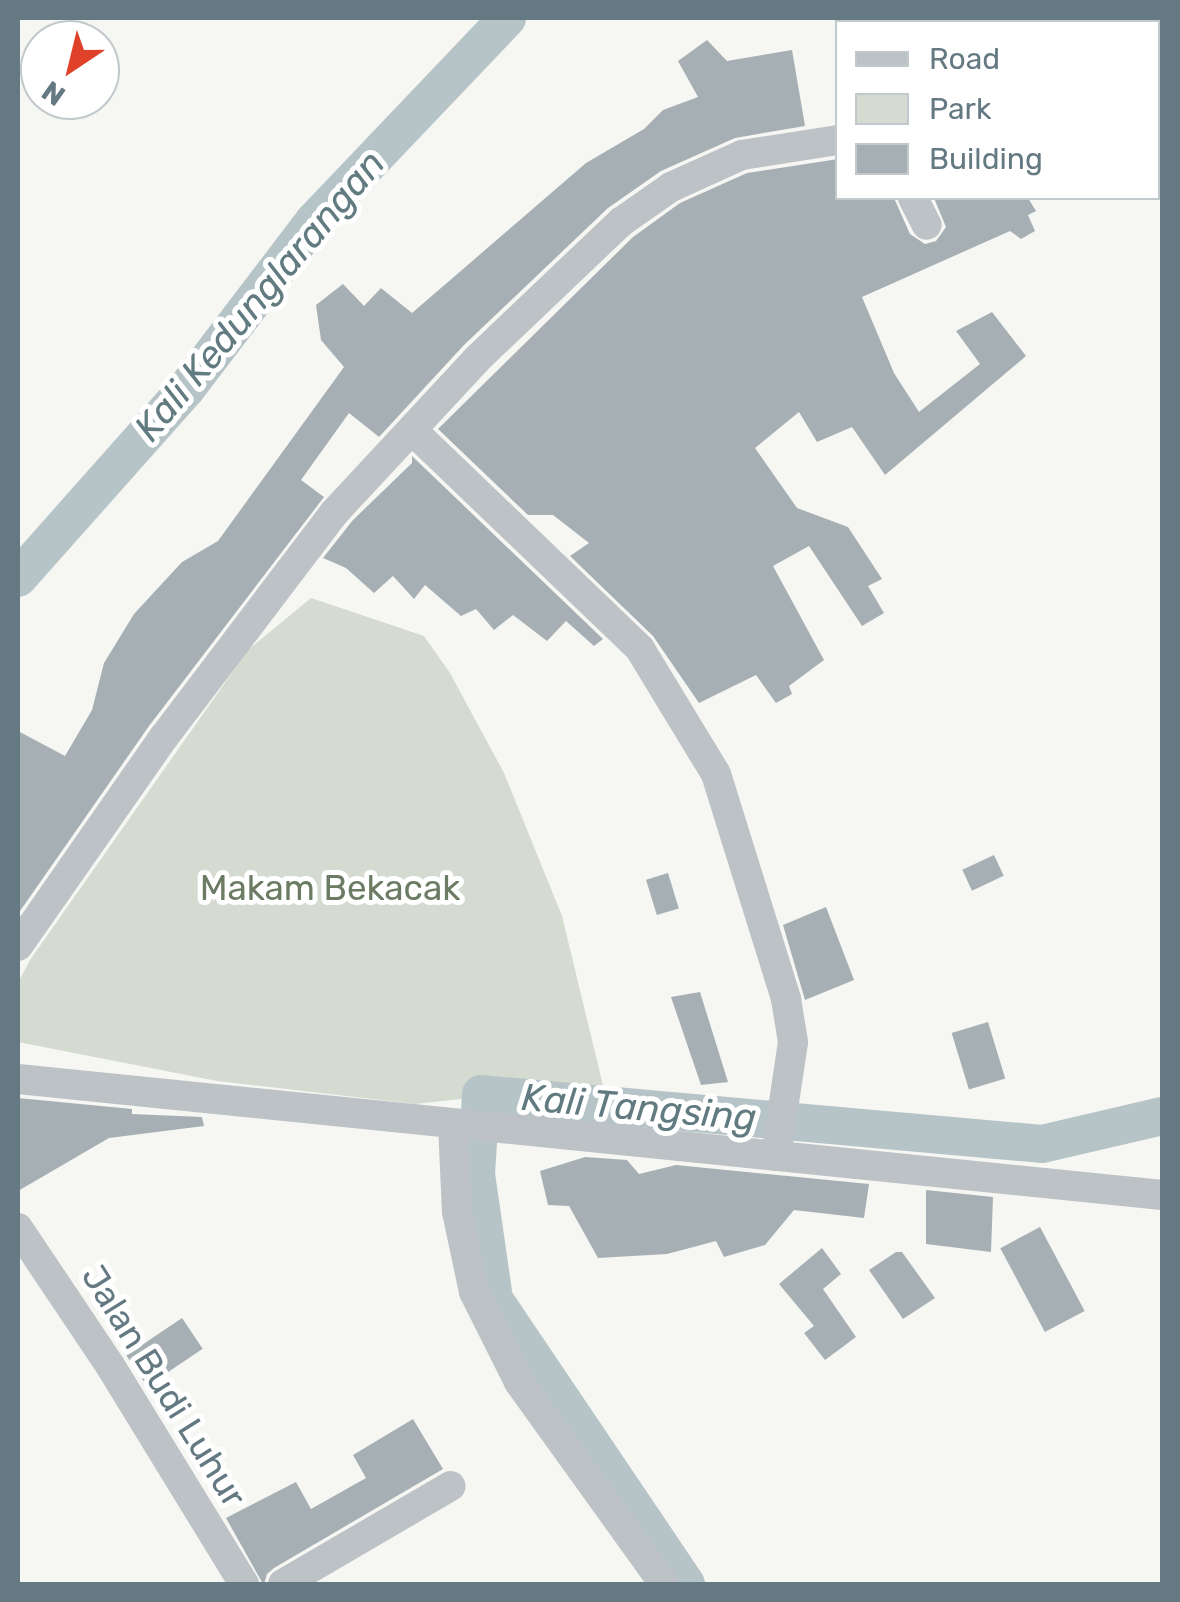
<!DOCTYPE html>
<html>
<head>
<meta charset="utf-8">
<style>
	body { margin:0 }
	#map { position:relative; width:1180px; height:1602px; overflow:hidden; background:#f6f6f3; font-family:Rubik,sans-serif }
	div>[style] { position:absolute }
	.green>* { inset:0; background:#d6dbd2 }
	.river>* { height:38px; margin:-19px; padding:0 19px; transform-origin:19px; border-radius:19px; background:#b6c4c7 }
	.building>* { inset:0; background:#a6b0b4; transform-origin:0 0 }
	.minor>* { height:30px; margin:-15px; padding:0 15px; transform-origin:15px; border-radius:15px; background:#bcc2c5 }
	span { translate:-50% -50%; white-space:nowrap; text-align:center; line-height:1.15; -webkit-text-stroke:10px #fff; paint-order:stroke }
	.park-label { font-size:35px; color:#6b7b64 }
	.street-label { font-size:35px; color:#657983 }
	.water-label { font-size:38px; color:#617b80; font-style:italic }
	.frame { position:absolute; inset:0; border:20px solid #657983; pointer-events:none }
	.legend { position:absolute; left:835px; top:20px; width:325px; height:180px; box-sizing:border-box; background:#fff; border:2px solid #c1c9cd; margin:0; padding:12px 18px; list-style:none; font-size:30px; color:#657983 }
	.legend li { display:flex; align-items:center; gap:20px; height:50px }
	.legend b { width:50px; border:2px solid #c1c9cd }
	.north { position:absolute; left:20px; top:20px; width:100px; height:100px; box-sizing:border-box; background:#fff; border:2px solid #c1c9cd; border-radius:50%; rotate:215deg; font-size:28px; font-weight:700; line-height:40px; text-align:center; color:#657983 }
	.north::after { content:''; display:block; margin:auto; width:35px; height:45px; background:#e04129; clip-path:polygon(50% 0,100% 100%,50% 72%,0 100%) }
</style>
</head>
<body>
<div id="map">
	<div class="green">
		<div style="clip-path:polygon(311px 598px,424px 636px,450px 673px,504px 773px,562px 916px,608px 1106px,488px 1096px,415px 1104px,217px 1081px,18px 1042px,18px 983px,30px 960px,248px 650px)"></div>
	</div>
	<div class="river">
		<div style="left:18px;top:578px;width:253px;rotate:-48.4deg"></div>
		<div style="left:186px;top:389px;width:211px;rotate:-52.7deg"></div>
		<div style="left:314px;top:221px;width:280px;rotate:-46.4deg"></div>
		<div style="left:686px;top:1584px;width:344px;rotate:-124deg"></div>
		<div style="left:494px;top:1299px;width:126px;rotate:-98.2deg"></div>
		<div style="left:476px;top:1174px;width:80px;rotate:-86.4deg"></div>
		<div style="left:481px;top:1094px;width:563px;rotate:5.09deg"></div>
		<div style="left:1042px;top:1144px;width:123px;rotate:-13.1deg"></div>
	</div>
	<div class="building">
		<div style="clip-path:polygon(707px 40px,727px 61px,792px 50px,805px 126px,735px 138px,661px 171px,608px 208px,464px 345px,379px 437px,349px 413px,301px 480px,324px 497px,149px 726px,18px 914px,18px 731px,65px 756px,92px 710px,104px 663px,134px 614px,182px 562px,218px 541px,344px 367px,321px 340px,316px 305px,343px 284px,364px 306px,381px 288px,412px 313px,586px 163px,644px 129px,663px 110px,698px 97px,678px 61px)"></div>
		<div style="clip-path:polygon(838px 159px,838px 198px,894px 198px,910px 234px,925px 244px,936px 241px,946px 227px,934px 198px,1028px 198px,1036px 211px,1028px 215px,1035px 231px,1021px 239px,1010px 231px,862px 297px,894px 373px,919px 412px,980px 364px,956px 331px,992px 312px,1026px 356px,885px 475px,852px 427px,817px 442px,799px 412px,755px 448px,797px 508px,848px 527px,882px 579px,868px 586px,884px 613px,862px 626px,809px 546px,773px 566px,824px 660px,789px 686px,792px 694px,776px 703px,756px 675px,699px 703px,653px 636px,570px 556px,589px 543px,553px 515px,528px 515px,438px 429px,633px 237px,680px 203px,747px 173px)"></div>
		<div style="clip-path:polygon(412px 456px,603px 639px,594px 646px,566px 621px,547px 641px,513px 615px,494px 630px,476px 609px,461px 616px,425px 585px,414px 599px,393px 576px,374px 593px,346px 568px,323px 558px,353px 520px,412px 463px)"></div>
		<div style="left:994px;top:855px;width:23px;height:35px;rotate:65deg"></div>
		<div style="left:668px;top:873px;width:37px;height:23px;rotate:73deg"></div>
		<div style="clip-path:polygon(826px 907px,854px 980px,805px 1000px,783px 925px)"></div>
		<div style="clip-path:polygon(700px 992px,728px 1082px,701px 1085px,671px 997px)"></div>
		<div style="left:988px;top:1022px;width:59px;height:38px;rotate:73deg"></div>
		<div style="clip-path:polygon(18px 1098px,132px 1109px,132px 1114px,202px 1117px,204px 1126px,109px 1138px,18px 1191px)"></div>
		<div style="clip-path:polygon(585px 1157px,627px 1160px,639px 1174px,676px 1165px,869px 1184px,864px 1218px,794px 1210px,765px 1245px,724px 1257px,716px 1241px,667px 1254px,598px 1258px,569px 1206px,548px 1205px,540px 1171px)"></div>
		<div style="clip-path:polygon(926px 1190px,993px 1197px,991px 1252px,926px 1244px)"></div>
		<div style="left:1040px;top:1227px;width:95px;height:45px;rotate:62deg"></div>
		<div style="clip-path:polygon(822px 1248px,841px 1274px,823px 1289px,856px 1337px,825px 1360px,804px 1333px,814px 1326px,779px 1284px)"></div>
		<div style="clip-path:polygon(896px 1252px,902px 1252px,935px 1298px,903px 1319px,869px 1270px)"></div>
		<div style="left:182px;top:1318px;width:37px;height:67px;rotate:56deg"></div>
		<div style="clip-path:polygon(413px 1419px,443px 1469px,274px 1568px,267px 1574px,264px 1584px,263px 1584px,226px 1518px,296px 1482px,311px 1509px,366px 1478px,353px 1455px)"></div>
	</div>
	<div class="minor">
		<div style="left:1158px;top:93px;width:4px;rotate:-14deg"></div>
		<div style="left:913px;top:198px;width:30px;rotate:63deg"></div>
		<div style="left:412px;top:430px;width:316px;rotate:43.8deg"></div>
		<div style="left:640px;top:649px;width:146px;rotate:58.7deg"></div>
		<div style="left:716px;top:774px;width:236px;rotate:72.7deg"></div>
		<div style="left:786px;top:999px;width:44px;rotate:80.8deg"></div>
		<div style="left:793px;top:1042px;width:115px;rotate:98.5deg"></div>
		<div style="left:18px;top:946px;width:255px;rotate:-55.1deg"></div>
		<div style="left:164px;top:737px;width:281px;rotate:-52.8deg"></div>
		<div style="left:334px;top:513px;width:210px;rotate:-47.1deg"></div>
		<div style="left:477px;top:359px;width:199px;rotate:-43.6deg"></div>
		<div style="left:621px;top:222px;width:61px;rotate:-35deg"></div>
		<div style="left:671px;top:187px;width:78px;rotate:-24.3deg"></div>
		<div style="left:742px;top:155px;width:97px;rotate:-8.9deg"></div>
		<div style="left:18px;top:1079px;width:1150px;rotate:5.79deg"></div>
		<div style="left:453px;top:1124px;width:88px;rotate:87.4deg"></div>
		<div style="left:457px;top:1212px;width:82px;rotate:78deg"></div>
		<div style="left:474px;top:1292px;width:101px;rotate:63.4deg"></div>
		<div style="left:519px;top:1382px;width:249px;rotate:54.3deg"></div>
		<div style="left:18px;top:1228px;width:167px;rotate:56.2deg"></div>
		<div style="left:111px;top:1367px;width:255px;rotate:58.5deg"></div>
		<div style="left:283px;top:1584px;width:194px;rotate:-30.3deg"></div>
	</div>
	<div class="park-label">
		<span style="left:330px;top:888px">Makam Bekacak</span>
	</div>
	<div class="street-label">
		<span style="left:164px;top:1386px;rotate:58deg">Jalan Budi Luhur</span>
	</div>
	<div class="water-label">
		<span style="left:260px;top:296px;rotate:-50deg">Kali Kedunglarangan</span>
		<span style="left:639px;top:1108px;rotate:5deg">Kali Tangsing</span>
	</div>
	<div class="frame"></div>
	<ul class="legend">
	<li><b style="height:12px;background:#bcc2c5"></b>Road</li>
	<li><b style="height:28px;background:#d6dbd2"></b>Park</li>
	<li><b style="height:28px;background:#a6b0b4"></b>Building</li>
	</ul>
	<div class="north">N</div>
</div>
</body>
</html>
